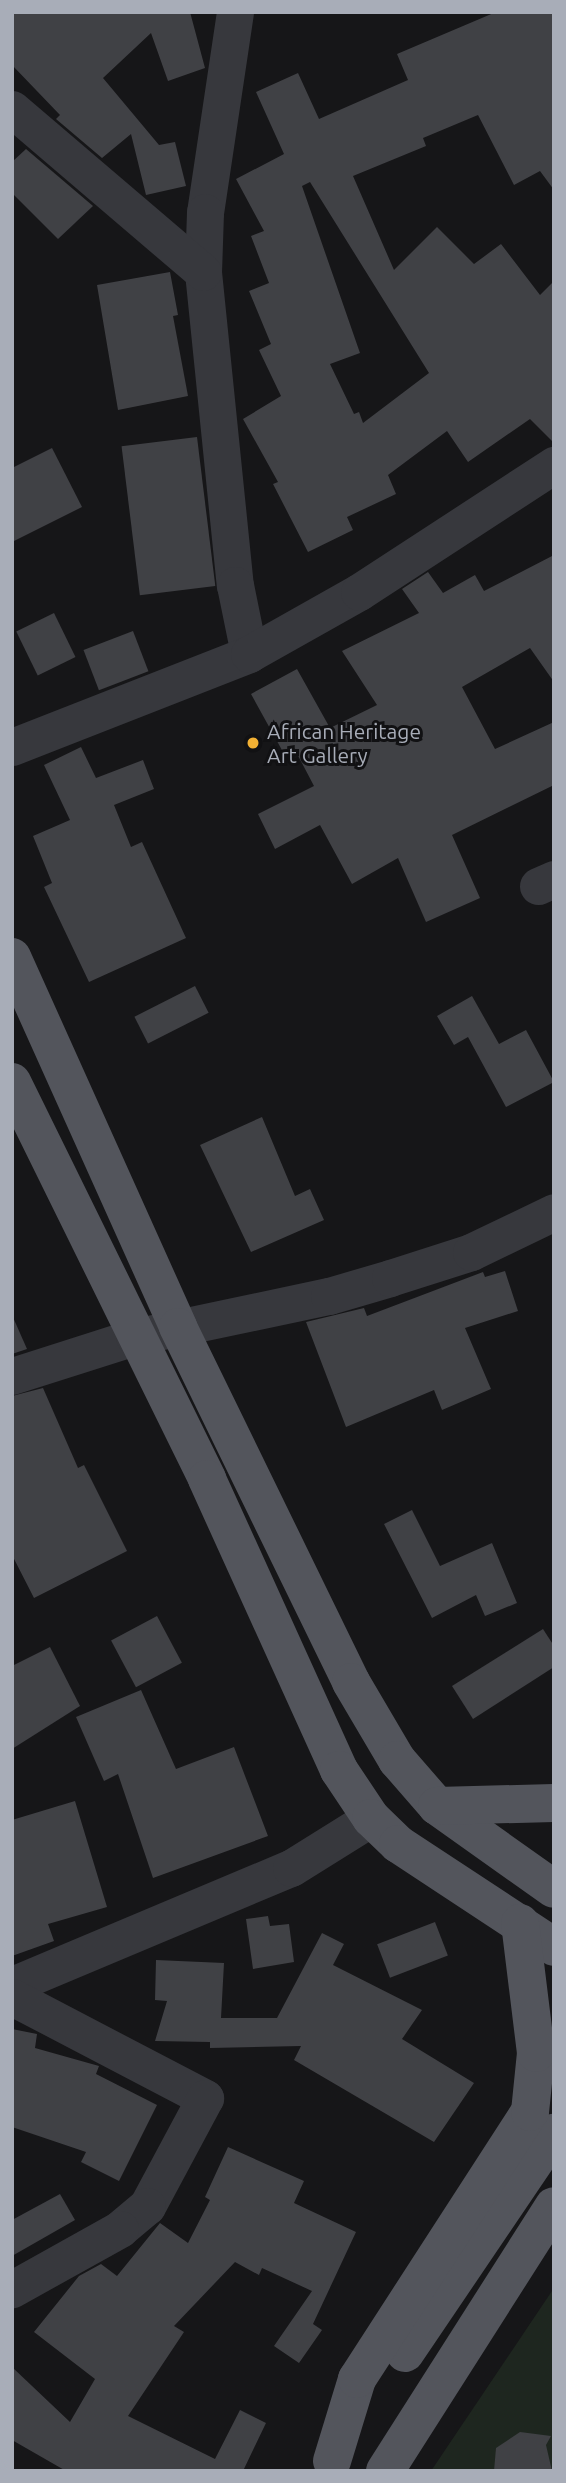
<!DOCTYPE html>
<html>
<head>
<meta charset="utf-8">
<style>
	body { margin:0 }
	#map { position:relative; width:566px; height:2483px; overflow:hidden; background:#161618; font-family:Ubuntu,sans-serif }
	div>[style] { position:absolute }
	.green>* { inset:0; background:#1e261f }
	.building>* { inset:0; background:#404145; transform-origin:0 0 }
	.minor>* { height:37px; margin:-18.5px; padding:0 18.5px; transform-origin:18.5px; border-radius:18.5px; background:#37383d }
	.major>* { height:38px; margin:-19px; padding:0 19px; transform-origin:19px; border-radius:19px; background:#53555c }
	.dots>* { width:19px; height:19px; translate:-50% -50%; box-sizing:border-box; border:4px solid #111113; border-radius:50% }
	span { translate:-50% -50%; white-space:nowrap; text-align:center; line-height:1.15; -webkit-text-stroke:6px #111113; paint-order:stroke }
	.poi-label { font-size:21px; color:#a8adb8 }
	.left { translate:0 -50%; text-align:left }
	.frame { position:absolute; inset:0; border:14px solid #a8adb8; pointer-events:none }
</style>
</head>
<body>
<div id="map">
	<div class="green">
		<div style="clip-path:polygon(554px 2288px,554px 2471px,431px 2471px)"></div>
	</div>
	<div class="building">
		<div style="clip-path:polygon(12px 12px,190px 12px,205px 68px,168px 81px,151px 33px,103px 78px,159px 145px,175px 142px,186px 186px,146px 195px,131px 134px,102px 158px,56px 119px,60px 115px,12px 65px)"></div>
		<div style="clip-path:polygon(evenodd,496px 12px,554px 12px,554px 190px,540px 171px,514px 185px,478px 115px,423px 138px,426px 146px,353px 176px,394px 270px,437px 227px,474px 264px,501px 244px,540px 295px,554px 281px,554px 443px,530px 419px,468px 462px,447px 431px,388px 475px,396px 494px,347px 517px,353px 530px,308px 552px,273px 484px,278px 482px,243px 419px,281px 396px,259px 350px,271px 344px,249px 291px,269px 283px,251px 236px,264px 231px,236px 179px,284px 154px,256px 92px,298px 73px,319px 119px,408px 80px,397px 54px,496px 12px,310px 182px,429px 373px,363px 423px,359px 412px,354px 414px,330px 364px,360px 353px,302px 186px,310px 182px)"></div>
		<div style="clip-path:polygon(26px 149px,93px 206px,58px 239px,12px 193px,12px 162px)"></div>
		<div style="clip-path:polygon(170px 272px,178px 315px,173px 316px,188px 396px,118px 410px,97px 285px)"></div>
		<div style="left:197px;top:437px;width:150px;height:76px;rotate:83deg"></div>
		<div style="clip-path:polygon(52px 448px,82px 507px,12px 542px,12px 468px)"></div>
		<div style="clip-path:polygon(554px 555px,554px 682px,530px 648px,462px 687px,495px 749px,554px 722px,554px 785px,452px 835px,480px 898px,426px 922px,398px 858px,352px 884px,320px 825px,275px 849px,258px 814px,314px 786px,293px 746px,283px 752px,251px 694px,297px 669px,330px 728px,377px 705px,342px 651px,419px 613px,402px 589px,428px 572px,443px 593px,475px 575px,484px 591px)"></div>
		<div style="left:54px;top:613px;width:49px;height:42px;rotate:64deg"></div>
		<div style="left:133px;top:631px;width:43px;height:53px;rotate:69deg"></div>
		<div style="clip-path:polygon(81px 747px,96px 778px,143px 760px,154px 789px,114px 805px,131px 847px,142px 842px,186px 938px,89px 982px,44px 887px,52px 883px,33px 836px,70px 820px,44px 765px)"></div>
		<div style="left:195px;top:986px;width:30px;height:68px;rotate:63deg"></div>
		<div style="clip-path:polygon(472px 996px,499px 1044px,526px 1030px,554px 1082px,506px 1107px,468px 1037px,454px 1045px,437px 1016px)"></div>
		<div style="clip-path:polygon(262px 1117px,295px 1196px,310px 1189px,324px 1220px,251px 1252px,200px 1145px)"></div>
		<div style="clip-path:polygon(505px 1271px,518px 1311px,465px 1328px,491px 1389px,442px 1410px,434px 1390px,346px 1427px,306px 1322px,364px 1308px,367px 1316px,483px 1272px,485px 1277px)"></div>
		<div style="clip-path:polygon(12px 1315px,27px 1349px,12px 1354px)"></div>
		<div style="clip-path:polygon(43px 1388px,78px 1468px,84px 1465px,127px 1551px,34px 1598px,12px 1555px,12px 1396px)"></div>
		<div style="clip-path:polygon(412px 1510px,440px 1566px,492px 1543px,517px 1603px,485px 1616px,476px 1595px,432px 1618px,384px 1524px)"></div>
		<div style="left:157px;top:1616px;width:53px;height:52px;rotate:62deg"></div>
		<div style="clip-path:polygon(543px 1629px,554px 1646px,554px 1667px,473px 1719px,452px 1686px)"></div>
		<div style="clip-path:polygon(50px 1647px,80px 1706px,12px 1749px,12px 1666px)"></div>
		<div style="clip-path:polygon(141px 1690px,176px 1769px,234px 1747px,268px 1836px,153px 1878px,118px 1774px,104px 1781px,76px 1717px)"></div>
		<div style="clip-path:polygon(75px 1801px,107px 1907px,48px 1924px,54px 1941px,12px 1956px,12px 1820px)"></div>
		<div style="clip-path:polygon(268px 1916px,270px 1926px,289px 1924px,294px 1962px,253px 1969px,246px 1919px)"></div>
		<div style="left:435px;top:1922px;width:36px;height:62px;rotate:69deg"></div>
		<div style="clip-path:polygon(322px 1933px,344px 1944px,333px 1965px,422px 2010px,402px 2039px,474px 2083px,434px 2142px,294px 2060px,301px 2046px,210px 2048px,210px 2042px,155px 2041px,167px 2001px,155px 2000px,156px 1960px,224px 1963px,221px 2018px,277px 2018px)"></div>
		<div style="clip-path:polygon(12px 2029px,37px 2034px,35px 2048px,99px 2066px,96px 2074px,157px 2105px,119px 2181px,81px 2162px,86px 2152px,12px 2127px)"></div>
		<div style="clip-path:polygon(228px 2147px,304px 2181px,294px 2203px,356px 2232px,313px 2324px,322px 2330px,299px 2363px,274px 2346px,312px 2291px,262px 2268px,259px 2275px,235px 2262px,174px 2326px,184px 2332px,128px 2416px,215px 2459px,240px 2410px,266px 2423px,243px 2471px,66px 2471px,12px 2440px,12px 2367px,70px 2422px,95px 2379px,34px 2332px,79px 2276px,101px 2264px,117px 2276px,160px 2223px,188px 2243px,210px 2200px,205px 2197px)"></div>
		<div style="clip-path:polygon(60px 2194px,75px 2220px,12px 2256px,12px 2220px)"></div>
		<div style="clip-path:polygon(520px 2432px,551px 2436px,546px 2445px,552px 2471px,494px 2471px,496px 2448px)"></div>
	</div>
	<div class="minor">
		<div style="left:235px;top:12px;width:202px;rotate:98.5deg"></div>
		<div style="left:205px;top:212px;width:60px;rotate:91.9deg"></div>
		<div style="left:203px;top:272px;width:315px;rotate:84.2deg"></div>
		<div style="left:235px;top:585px;width:70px;rotate:78.5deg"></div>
		<div style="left:12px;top:109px;width:251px;rotate:40.5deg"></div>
		<div style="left:12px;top:747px;width:255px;rotate:-21.4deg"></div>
		<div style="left:249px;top:654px;width:126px;rotate:-29.4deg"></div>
		<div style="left:359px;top:592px;width:233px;rotate:-33.1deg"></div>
		<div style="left:538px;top:886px;width:17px;rotate:-24deg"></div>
		<div style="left:12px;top:1376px;width:128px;rotate:-17.7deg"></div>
		<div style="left:134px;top:1337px;width:199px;rotate:-11.9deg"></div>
		<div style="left:329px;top:1296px;width:64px;rotate:-16.4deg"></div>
		<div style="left:390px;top:1278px;width:85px;rotate:-17.8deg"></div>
		<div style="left:471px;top:1252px;width:92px;rotate:-25.7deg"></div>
		<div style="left:12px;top:1985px;width:303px;rotate:-22.8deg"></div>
		<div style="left:291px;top:1868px;width:94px;rotate:-32deg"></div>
		<div style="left:12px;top:1997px;width:218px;rotate:27.6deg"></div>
		<div style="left:205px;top:2098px;width:123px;rotate:118.2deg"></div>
		<div style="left:147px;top:2206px;width:35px;rotate:140deg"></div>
		<div style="left:120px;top:2229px;width:124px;rotate:150.9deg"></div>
	</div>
	<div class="major">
		<div style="left:12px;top:957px;width:406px;rotate:65.8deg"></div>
		<div style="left:178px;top:1327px;width:395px;rotate:64deg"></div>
		<div style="left:351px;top:1682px;width:91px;rotate:59.5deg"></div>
		<div style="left:397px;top:1760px;width:61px;rotate:49deg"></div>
		<div style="left:437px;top:1806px;width:143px;rotate:35.4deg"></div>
		<div style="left:12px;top:1082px;width:442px;rotate:63.8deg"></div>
		<div style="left:207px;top:1479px;width:320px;rotate:65.6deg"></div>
		<div style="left:339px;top:1770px;width:58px;rotate:56.3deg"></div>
		<div style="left:371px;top:1818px;width:37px;rotate:44deg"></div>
		<div style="left:398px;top:1844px;width:187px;rotate:33.4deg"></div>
		<div style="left:437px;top:1806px;width:117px;rotate:-1.5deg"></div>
		<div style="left:405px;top:2353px;width:266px;rotate:-55.9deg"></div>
		<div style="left:332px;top:2461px;width:86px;rotate:-73deg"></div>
		<div style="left:357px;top:2379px;width:318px;rotate:-57.1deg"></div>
		<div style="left:530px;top:2112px;width:59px;rotate:-84.2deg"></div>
		<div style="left:536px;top:2053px;width:131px;rotate:-97deg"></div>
		<div style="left:385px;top:2471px;width:314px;rotate:-57.5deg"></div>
	</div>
	<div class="dots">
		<div style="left:253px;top:743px;background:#f2b134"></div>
	</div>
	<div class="poi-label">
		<span class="left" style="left:267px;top:743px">African Heritage<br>Art Gallery</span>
	</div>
	<div class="frame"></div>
</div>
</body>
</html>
